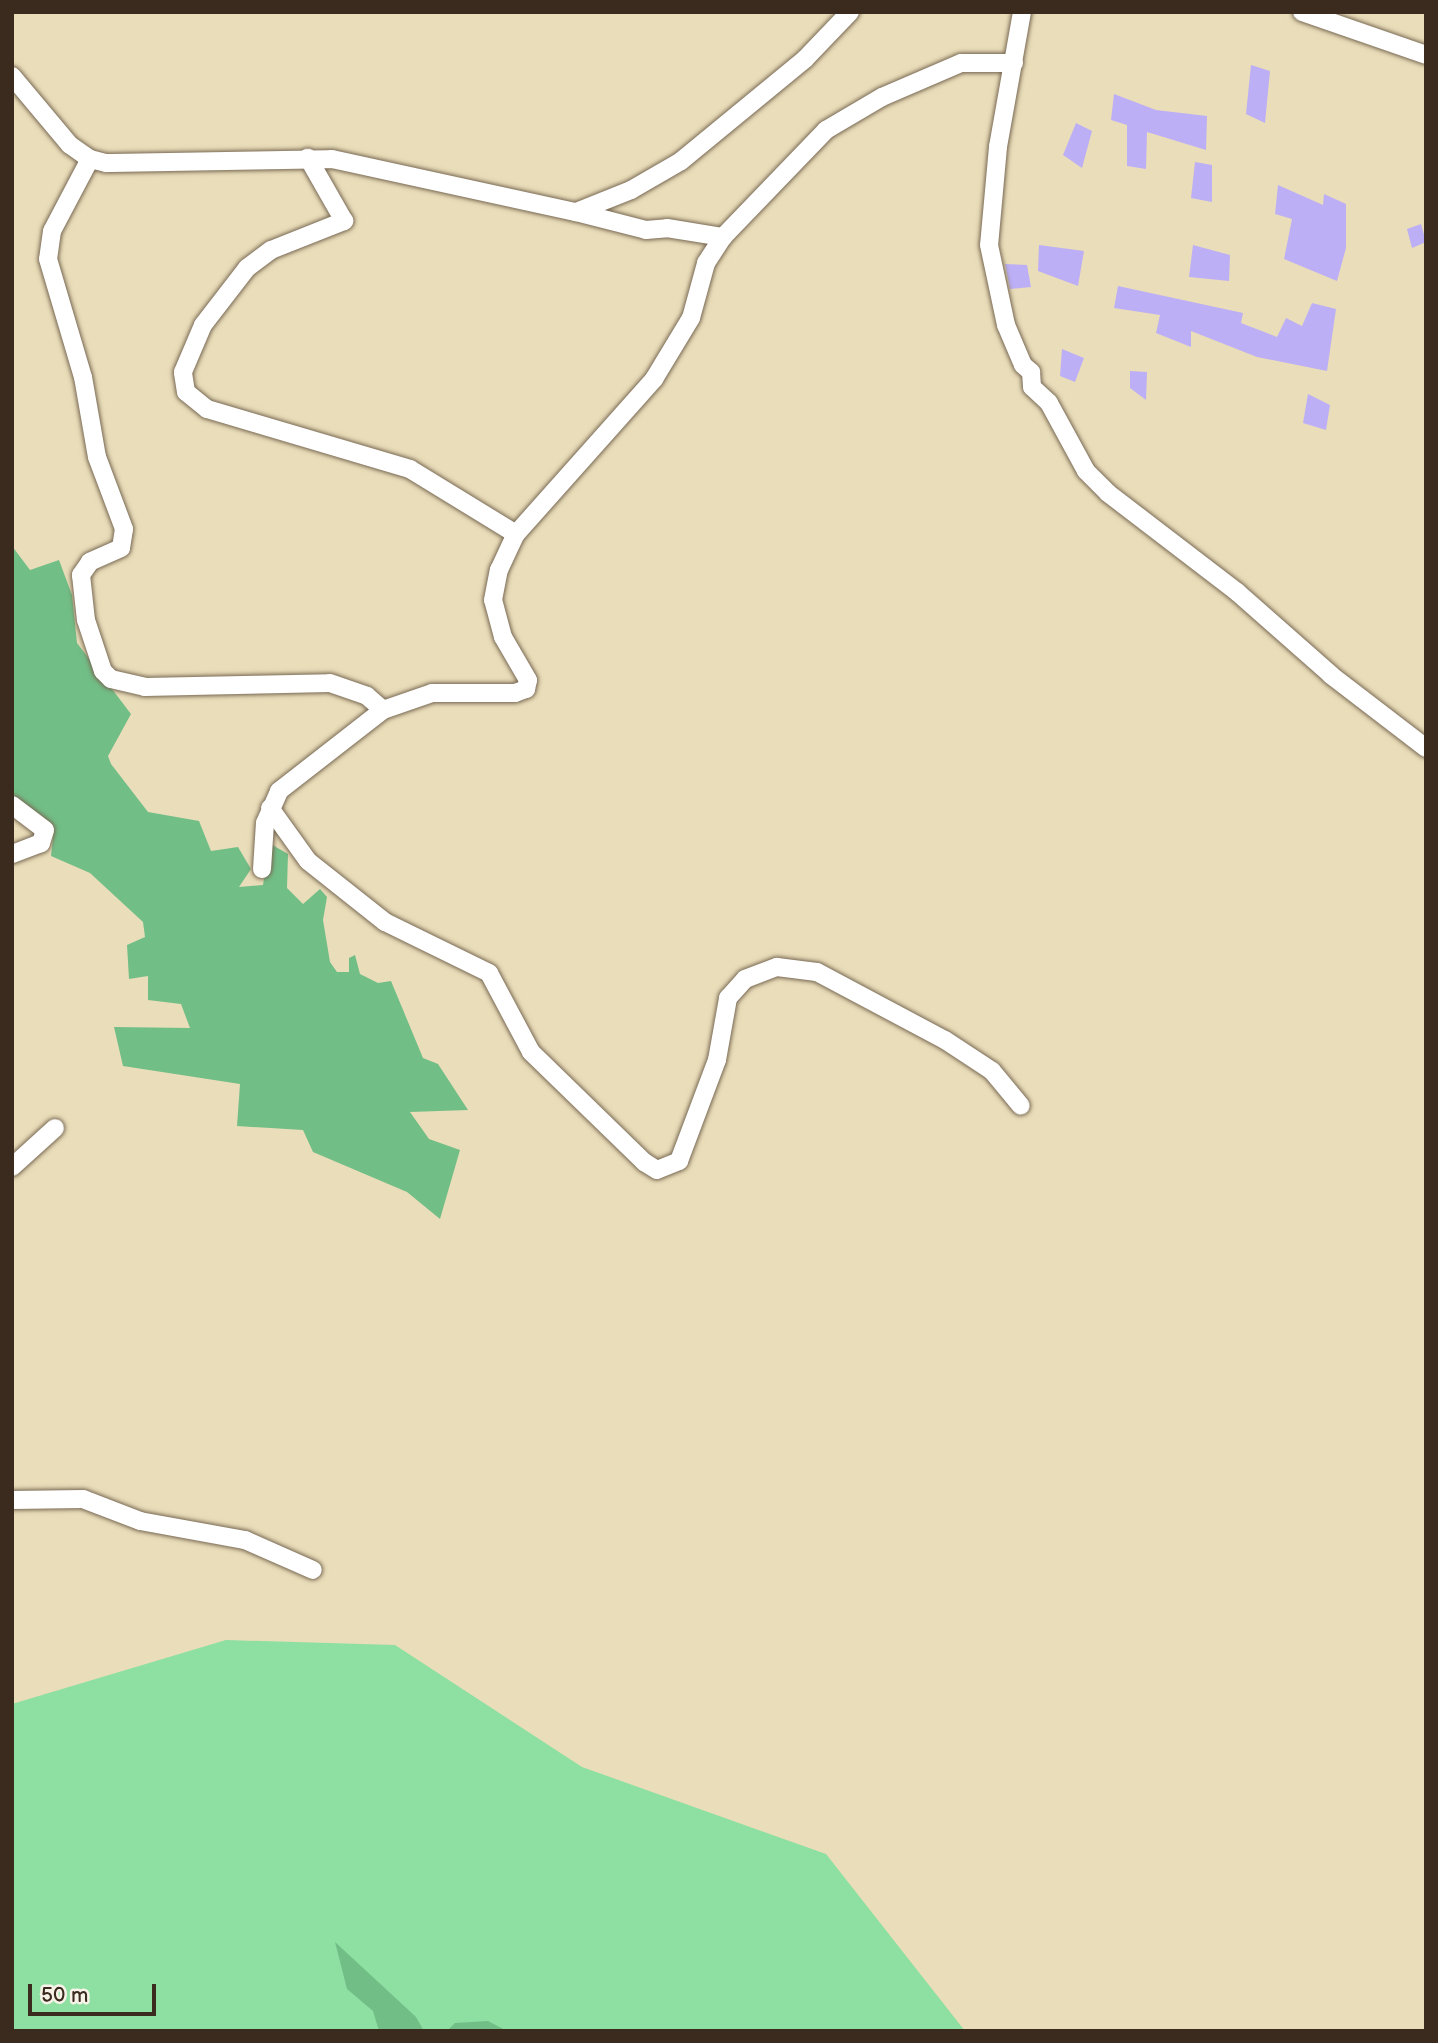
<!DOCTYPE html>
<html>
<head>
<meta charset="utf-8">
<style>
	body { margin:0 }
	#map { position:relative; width:1438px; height:2043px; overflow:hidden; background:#eaddb9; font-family:"Balsamiq Sans",sans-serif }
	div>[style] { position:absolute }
	.green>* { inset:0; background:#8de0a1 }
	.forest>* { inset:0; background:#72be87 }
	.building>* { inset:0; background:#bdaff5 }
	.roads { filter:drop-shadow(0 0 2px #786954) drop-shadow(0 0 2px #786954) }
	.minor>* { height:18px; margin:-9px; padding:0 9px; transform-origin:9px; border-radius:9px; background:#fff }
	span { translate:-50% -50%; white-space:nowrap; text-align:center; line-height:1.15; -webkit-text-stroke:7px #f7f3e8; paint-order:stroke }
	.frame { position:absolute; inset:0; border:14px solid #3b2a1e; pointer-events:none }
	.scale { position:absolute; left:28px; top:1984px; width:128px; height:32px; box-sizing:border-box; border:4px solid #3b2a1e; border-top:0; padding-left:9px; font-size:21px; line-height:24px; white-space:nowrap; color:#3b2a1e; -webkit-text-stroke:5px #f7f3e8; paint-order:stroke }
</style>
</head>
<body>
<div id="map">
	<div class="green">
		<div style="clip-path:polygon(226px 1640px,395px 1645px,582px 1767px,826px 1854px,965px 2031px,12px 2031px,12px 1704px)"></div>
	</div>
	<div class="forest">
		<div style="clip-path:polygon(12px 546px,30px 570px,59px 560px,72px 595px,77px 643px,131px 714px,108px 756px,111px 764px,148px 812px,199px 821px,211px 851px,238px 847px,251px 869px,239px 887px,263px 885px,269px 843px,288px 854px,287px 888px,303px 904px,320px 889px,327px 897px,323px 920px,330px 962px,337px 972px,349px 972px,349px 958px,355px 955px,360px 974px,378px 983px,391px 981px,423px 1058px,438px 1064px,468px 1110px,410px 1112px,429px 1139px,460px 1150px,440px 1219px,407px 1192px,313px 1152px,303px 1130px,237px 1126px,240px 1084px,123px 1066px,114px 1027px,190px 1028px,181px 1004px,148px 1000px,148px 976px,129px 979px,127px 945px,145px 937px,143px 922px,90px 873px,51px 856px,54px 829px,12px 794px)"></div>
		<div style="clip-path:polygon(335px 1942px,416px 2017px,424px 2031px,379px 2031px,373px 2011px,347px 1989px)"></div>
		<div style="clip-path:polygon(488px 2021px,507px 2031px,447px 2031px,455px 2023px)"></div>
	</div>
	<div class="building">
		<div style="clip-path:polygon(1251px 65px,1270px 71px,1265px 123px,1246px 114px)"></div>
		<div style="clip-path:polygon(1114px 94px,1156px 110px,1207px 116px,1206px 150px,1147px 132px,1146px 169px,1127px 166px,1127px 125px,1111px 120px)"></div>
		<div style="clip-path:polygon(1076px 123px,1092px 131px,1082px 168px,1063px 155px)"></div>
		<div style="clip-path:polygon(1195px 162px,1212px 165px,1212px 202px,1191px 198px)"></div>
		<div style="clip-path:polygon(1278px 185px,1323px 205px,1324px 194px,1346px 204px,1346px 248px,1337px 281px,1284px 259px,1292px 219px,1275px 214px)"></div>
		<div style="clip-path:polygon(1421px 224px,1426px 242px,1412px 248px,1407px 229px)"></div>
		<div style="clip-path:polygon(1039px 245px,1084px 251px,1078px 286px,1038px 271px)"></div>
		<div style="clip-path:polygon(1193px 245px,1230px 255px,1229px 281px,1189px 277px)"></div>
		<div style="clip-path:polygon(1005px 264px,1027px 265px,1031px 287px,1010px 289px)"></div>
		<div style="clip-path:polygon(1118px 286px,1243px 313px,1241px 323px,1277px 337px,1286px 318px,1302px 326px,1312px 303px,1336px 309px,1327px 371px,1257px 357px,1191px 331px,1191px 347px,1156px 333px,1160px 315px,1114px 308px)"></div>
		<div style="clip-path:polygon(1062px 349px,1084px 358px,1075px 382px,1060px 376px)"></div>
		<div style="clip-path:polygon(1130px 371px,1147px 372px,1146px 400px,1130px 388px)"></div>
		<div style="clip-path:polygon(1308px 394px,1330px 405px,1326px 430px,1303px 423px)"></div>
	</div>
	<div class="roads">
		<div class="minor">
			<div style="left:1022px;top:12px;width:137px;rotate:100.1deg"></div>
			<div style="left:998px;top:147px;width:98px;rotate:95.2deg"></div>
			<div style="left:989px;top:245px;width:82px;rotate:78deg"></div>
			<div style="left:1006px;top:325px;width:43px;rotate:67deg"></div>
			<div style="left:1023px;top:365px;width:11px;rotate:41deg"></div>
			<div style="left:1031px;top:372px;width:15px;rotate:86deg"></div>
			<div style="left:1032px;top:387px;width:23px;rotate:43deg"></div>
			<div style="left:1049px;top:403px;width:77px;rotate:61.4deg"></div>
			<div style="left:1086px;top:471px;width:31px;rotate:45deg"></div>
			<div style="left:1108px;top:493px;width:163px;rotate:37.5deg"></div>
			<div style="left:1237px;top:592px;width:125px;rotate:41.4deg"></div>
			<div style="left:1331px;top:675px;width:120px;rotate:37.5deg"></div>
			<div style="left:1302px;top:12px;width:131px;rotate:19.1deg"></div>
			<div style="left:12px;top:76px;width:90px;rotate:50deg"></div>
			<div style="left:70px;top:145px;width:24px;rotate:35deg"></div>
			<div style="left:90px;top:159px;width:16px;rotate:14deg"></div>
			<div style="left:106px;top:163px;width:226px;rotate:-1deg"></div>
			<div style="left:332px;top:159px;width:250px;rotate:12.3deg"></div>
			<div style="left:576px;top:212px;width:59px;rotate:-21.8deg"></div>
			<div style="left:631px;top:190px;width:58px;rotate:-30.1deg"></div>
			<div style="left:681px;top:161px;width:161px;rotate:-39.4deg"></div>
			<div style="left:805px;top:59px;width:65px;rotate:-46.2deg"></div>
			<div style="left:90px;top:159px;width:81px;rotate:117.8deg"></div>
			<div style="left:52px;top:231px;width:28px;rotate:98deg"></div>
			<div style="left:48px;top:259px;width:123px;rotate:73.5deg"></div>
			<div style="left:83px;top:377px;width:81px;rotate:80.1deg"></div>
			<div style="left:97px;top:457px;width:77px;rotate:69.4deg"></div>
			<div style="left:124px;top:529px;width:19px;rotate:99deg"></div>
			<div style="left:121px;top:548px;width:34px;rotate:156deg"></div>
			<div style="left:90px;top:562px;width:16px;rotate:125deg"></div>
			<div style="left:81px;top:575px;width:45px;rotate:83.7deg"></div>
			<div style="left:86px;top:620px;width:54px;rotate:71.6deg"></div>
			<div style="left:103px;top:671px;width:11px;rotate:45deg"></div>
			<div style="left:111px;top:679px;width:35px;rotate:13deg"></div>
			<div style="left:145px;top:687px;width:185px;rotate:-1.2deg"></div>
			<div style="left:330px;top:683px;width:39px;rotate:19deg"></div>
			<div style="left:367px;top:696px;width:21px;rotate:41deg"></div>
			<div style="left:576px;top:212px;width:72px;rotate:14.4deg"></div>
			<div style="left:646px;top:230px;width:21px;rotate:-5deg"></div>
			<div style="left:667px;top:228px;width:57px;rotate:9.1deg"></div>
			<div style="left:516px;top:534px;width:208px;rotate:-48.3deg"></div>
			<div style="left:654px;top:379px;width:71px;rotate:-58.8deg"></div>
			<div style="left:691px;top:318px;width:57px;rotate:-74.7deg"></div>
			<div style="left:706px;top:263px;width:31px;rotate:-57deg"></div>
			<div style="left:723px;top:237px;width:149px;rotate:-46.1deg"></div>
			<div style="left:826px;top:130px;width:65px;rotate:-30.5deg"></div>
			<div style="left:882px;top:97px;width:86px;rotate:-23.3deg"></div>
			<div style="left:961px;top:63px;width:53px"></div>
			<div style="left:12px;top:805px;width:41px;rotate:37.1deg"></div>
			<div style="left:45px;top:830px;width:14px;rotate:107deg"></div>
			<div style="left:41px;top:843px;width:31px;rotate:159deg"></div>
			<div style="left:270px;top:808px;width:65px;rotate:54.4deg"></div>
			<div style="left:308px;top:861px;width:98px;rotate:38.4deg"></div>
			<div style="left:385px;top:922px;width:116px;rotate:26.1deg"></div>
			<div style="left:489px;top:973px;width:89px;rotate:62deg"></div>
			<div style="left:531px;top:1052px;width:158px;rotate:44.2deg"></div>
			<div style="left:644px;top:1162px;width:15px;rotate:32deg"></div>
			<div style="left:657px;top:1170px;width:24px;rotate:-22deg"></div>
			<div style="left:679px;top:1161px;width:108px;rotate:-69.4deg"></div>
			<div style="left:717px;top:1060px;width:63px;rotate:-79.9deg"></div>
			<div style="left:728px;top:998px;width:25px;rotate:-48deg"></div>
			<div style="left:745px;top:979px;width:34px;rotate:-21deg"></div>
			<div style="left:777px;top:967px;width:40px;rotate:7.1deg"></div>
			<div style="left:817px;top:972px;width:145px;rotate:28deg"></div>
			<div style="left:945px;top:1040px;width:56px;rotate:33.4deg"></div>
			<div style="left:992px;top:1071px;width:45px;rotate:50.4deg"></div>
			<div style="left:262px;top:869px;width:46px;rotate:-86.3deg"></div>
			<div style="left:265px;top:823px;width:35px;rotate:-66deg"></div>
			<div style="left:279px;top:791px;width:132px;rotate:-37.9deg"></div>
			<div style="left:383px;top:710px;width:52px;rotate:-19.1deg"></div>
			<div style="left:432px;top:693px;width:83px"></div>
			<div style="left:515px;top:693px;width:12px;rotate:-20deg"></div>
			<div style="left:526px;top:689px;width:9px;rotate:-77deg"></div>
			<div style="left:528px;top:680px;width:50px;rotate:-120.2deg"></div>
			<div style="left:503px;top:637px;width:38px;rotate:-105deg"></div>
			<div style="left:493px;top:600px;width:31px;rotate:-79deg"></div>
			<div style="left:499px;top:570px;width:40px;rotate:-65deg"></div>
			<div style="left:516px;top:534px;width:124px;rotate:-148.5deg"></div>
			<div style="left:410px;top:469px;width:212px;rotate:-163.5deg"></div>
			<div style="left:207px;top:409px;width:27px;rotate:-141deg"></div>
			<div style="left:186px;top:392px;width:20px;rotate:-99deg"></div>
			<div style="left:183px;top:372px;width:51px;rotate:-66.9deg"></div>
			<div style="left:203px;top:325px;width:72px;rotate:-52.3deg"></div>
			<div style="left:247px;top:268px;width:30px;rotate:-37deg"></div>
			<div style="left:271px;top:250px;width:79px;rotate:-21.7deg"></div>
			<div style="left:344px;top:221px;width:73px;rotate:-119.7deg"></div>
			<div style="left:12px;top:1167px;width:58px;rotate:-42.2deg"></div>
			<div style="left:12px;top:1500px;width:71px;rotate:-0.8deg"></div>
			<div style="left:83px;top:1499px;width:61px;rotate:21.1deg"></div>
			<div style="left:140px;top:1521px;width:107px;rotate:10.3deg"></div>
			<div style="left:245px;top:1540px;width:74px;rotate:23.8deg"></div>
		</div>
	</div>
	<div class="frame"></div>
	<div class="scale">50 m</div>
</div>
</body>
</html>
